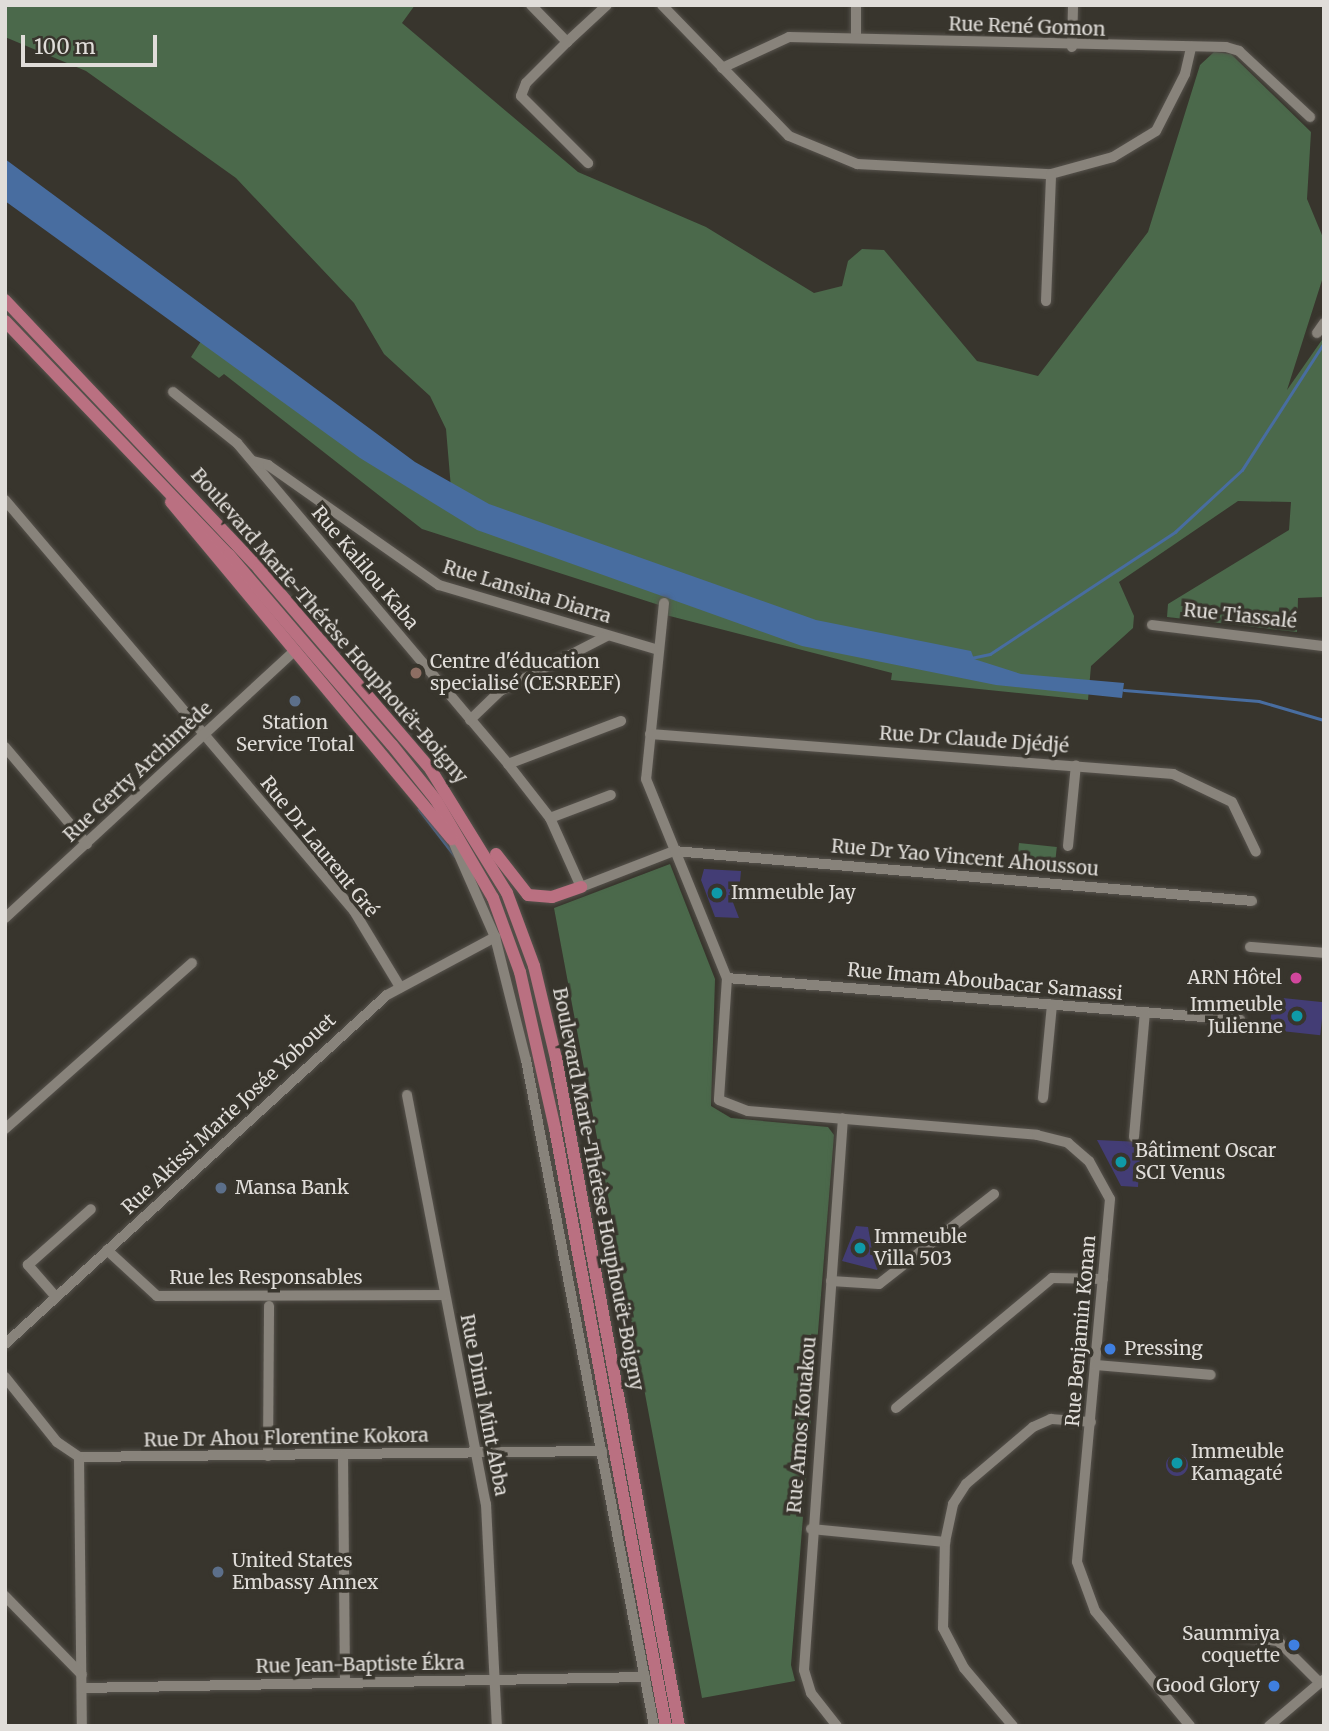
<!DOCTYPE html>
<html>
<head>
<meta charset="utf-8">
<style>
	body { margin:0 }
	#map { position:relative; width:1329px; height:1731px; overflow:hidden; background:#38352d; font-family:Merriweather,serif }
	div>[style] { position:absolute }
	.green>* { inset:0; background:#4b694b; transform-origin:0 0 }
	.water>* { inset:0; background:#486da0 }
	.stream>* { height:2.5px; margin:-1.25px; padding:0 1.25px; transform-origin:1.25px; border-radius:1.25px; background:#486da0 }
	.building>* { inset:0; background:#433d75; transform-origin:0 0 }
	.round { border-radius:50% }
	.roads { filter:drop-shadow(0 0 2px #56524c) drop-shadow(0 0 2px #56524c) }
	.minor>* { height:10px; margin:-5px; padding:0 5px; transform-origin:5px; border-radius:5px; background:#88837b }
	.major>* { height:12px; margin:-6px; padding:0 6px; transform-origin:6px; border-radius:6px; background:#ba7081 }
	.dots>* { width:19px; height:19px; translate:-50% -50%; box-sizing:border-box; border:4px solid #38352d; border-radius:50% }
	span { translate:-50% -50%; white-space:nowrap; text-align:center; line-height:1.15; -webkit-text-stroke:7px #38352d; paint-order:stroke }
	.street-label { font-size:19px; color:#e0ddd9 }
	.poi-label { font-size:19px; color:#e0ddd9 }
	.left { translate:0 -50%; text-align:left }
	.right { translate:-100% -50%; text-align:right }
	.frame { position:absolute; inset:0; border:7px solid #e0ddd9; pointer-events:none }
	.scale { position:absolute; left:21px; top:35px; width:136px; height:32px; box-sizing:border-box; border:4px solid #e0ddd9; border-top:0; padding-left:9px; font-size:21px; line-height:24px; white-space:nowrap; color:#e0ddd9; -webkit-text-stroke:5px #38352d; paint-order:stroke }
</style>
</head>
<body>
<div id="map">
	<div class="green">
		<div style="clip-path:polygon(5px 5px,415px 5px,402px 23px,578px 172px,706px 227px,814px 293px,842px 286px,848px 261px,862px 249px,884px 250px,977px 361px,1038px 376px,1148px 232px,1200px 65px,1214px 52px,1231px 54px,1311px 132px,1307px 199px,1324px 240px,1324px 274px,1287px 390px,1324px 337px,1324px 597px,1298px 598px,1297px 632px,1167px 617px,1168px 604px,1289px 530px,1291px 502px,1238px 501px,1119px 582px,1134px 616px,1133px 628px,1091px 666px,1088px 700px,891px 680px,892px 673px,658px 613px,659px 605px,422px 529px,224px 374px,219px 378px,191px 357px,210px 327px,452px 500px,446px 429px,430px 396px,384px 354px,354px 303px,236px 178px,86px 71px,5px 37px)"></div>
		<div style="left:1019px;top:843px;width:38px;height:26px;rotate:6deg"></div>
		<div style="clip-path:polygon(670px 864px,715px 979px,711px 1106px,731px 1118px,828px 1127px,834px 1135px,791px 1665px,795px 1681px,702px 1698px,554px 908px)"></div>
	</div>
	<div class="water">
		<div style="clip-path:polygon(5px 159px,415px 462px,489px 504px,816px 620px,971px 651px,974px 659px,1021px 674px,1124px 683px,1122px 698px,996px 685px,802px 646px,477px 530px,360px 458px,5px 201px)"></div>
	</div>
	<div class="stream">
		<div style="left:971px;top:658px;width:19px;rotate:-12deg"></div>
		<div style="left:990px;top:654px;width:222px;rotate:-33.4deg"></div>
		<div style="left:1175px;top:532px;width:91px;rotate:-42.8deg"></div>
		<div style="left:1242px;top:470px;width:151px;rotate:-57.2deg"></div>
		<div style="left:1124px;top:690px;width:135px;rotate:4.7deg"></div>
		<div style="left:1259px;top:701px;width:68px;rotate:16.3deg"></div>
		<div style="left:419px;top:809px;width:59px;rotate:52.5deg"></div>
	</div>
	<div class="building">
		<div style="clip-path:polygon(704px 869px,741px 871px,739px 893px,729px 892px,739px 918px,715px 917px,701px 880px)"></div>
		<div style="left:1273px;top:997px;width:51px;height:33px;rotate:6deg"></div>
		<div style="clip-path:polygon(1097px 1140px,1141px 1142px,1138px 1187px,1121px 1186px)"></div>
		<div style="clip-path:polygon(856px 1226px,868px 1227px,873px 1255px,884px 1254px,877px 1270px,842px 1261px)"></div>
		<div class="round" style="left:1166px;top:1454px;width:22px;height:22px"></div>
	</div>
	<div class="roads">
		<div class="minor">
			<div style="left:531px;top:5px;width:52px;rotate:45.8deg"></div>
			<div style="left:567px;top:42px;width:54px;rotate:-42.8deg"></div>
			<div style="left:662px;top:5px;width:182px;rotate:45.9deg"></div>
			<div style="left:789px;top:136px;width:74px;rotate:22.4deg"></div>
			<div style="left:857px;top:164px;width:194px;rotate:3deg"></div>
			<div style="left:1051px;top:174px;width:64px;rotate:-15.3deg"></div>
			<div style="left:1113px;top:157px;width:50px;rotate:-31.2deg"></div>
			<div style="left:1156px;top:131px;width:64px;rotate:-63deg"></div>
			<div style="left:1185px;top:74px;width:28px;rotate:-77deg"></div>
			<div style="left:856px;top:38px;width:33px;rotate:-90deg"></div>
			<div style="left:567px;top:42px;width:58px;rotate:135deg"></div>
			<div style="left:526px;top:83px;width:14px;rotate:111deg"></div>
			<div style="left:521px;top:96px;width:95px;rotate:45deg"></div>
			<div style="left:1072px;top:47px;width:42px;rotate:-88.6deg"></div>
			<div style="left:722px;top:68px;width:74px;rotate:-24.8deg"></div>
			<div style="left:789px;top:37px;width:437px;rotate:1.3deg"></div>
			<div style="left:1226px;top:47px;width:14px;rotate:17deg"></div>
			<div style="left:1239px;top:51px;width:97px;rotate:42.9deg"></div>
			<div style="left:1046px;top:301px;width:127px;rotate:-87.7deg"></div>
			<div style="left:1317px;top:333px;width:12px;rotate:-55deg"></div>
			<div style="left:173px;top:392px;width:82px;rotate:38.6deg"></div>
			<div style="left:237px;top:443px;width:420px;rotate:49.8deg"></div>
			<div style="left:508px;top:764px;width:68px;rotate:52.1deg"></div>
			<div style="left:550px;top:818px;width:76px;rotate:65.8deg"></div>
			<div style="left:581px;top:887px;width:100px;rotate:-21.2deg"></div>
			<div style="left:674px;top:851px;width:580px;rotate:4.94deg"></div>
			<div style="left:253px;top:461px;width:16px;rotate:15deg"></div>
			<div style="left:268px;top:465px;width:209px;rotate:35.1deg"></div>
			<div style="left:439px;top:585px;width:229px;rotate:16.5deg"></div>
			<div style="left:5px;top:500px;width:539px;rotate:49.66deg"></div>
			<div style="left:354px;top:911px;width:89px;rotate:58.8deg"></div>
			<div style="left:664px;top:603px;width:177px;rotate:95.8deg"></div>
			<div style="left:646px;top:779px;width:215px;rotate:67.9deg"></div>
			<div style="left:727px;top:978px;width:122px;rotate:93.8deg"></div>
			<div style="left:719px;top:1100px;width:31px;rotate:21deg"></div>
			<div style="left:748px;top:1111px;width:290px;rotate:4.7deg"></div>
			<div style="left:1037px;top:1135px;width:32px;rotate:14deg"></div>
			<div style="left:1068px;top:1143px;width:28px;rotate:41deg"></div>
			<div style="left:1089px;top:1161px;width:43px;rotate:61.1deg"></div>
			<div style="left:1110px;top:1199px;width:364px;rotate:95.2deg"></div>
			<div style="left:1077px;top:1562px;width:52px;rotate:69.8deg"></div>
			<div style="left:1095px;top:1611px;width:149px;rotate:50.4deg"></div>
			<div style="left:1152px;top:625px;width:173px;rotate:7deg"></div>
			<div style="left:470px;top:720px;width:42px;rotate:-44deg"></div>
			<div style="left:500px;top:691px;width:120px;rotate:-27.2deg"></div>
			<div style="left:650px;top:734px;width:525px;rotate:4.37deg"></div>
			<div style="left:1173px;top:774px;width:65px;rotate:25.4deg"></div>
			<div style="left:1232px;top:802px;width:55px;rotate:64.4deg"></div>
			<div style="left:5px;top:747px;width:127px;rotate:49.8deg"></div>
			<div style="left:508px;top:764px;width:121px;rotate:-20.8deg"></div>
			<div style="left:550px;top:818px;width:65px;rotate:-20.7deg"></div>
			<div style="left:452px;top:839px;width:107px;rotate:66.3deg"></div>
			<div style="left:495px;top:937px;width:127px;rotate:75.9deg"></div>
			<div style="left:526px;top:1060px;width:678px;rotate:79.12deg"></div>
			<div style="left:1068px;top:846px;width:81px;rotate:-84.4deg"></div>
			<div style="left:5px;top:918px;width:395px;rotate:-42.7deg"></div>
			<div style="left:1250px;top:947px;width:74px;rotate:4.6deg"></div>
			<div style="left:727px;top:978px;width:515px;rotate:4.68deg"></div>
			<div style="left:407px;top:1095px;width:417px;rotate:79.1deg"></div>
			<div style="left:486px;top:1504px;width:222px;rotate:87.2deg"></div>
			<div style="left:1043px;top:1098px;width:94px;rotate:-84.5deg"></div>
			<div style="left:5px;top:1129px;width:250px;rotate:-41.6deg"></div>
			<div style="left:1134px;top:1137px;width:125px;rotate:-85deg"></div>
			<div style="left:107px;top:1250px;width:68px;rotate:42.6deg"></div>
			<div style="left:157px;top:1296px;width:287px;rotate:-0.2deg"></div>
			<div style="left:831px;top:1281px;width:48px;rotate:3.6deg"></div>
			<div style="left:879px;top:1284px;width:146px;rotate:-38deg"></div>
			<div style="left:56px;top:1297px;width:43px;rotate:-131.2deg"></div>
			<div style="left:28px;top:1265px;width:84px;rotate:-41.6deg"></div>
			<div style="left:5px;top:1344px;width:517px;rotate:-42.42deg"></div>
			<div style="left:387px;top:995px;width:123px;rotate:-28.2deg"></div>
			<div style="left:1095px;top:1365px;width:116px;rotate:4.9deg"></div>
			<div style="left:5px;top:1377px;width:83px;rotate:51.3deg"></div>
			<div style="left:57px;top:1442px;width:27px;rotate:34deg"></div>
			<div style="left:79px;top:1457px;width:523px;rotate:-0.66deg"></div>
			<div style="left:896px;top:1408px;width:203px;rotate:-39.8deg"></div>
			<div style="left:1052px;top:1278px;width:51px;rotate:1.1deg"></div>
			<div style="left:343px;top:1455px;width:228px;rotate:89.5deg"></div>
			<div style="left:268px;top:1456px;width:150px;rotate:-89.6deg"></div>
			<div style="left:79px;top:1457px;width:269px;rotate:89.4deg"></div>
			<div style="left:811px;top:1529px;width:135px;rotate:5.5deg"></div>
			<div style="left:5px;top:1596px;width:110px;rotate:45.7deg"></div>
			<div style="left:1226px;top:1634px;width:52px;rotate:7.7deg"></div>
			<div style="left:1278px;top:1641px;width:59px;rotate:45deg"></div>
			<div style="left:82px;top:1688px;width:563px;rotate:-1.12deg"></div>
			<div style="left:837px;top:1726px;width:42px;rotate:-128.2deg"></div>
			<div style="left:811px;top:1693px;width:24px;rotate:-107deg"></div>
			<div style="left:804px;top:1670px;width:553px;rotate:-85.96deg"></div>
			<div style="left:1013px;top:1726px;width:76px;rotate:-130.2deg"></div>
			<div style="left:964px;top:1668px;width:45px;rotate:-117.7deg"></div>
			<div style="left:943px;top:1628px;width:86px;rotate:-88.7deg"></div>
			<div style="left:945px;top:1542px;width:39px;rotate:-78deg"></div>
			<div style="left:953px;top:1504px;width:24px;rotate:-57deg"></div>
			<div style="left:966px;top:1484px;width:88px;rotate:-40.4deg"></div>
			<div style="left:1033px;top:1427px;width:20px;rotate:-24deg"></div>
			<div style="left:1051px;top:1419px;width:40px;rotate:4.3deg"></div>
			<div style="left:1269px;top:1726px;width:71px;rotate:-40.4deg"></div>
		</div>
		<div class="major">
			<div style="left:5px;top:300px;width:370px;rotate:46.6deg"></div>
			<div style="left:259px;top:569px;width:265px;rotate:49.4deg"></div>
			<div style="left:431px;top:770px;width:145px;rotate:58.3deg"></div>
			<div style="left:507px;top:893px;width:78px;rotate:69.7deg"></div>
			<div style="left:534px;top:966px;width:95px;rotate:76.6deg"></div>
			<div style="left:556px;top:1058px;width:679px;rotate:79.57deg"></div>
			<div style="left:5px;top:321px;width:324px;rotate:46.3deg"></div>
			<div style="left:229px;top:555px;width:250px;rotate:49.4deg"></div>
			<div style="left:392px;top:745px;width:70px;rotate:51.3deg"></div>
			<div style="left:436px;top:800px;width:113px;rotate:59.8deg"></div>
			<div style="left:493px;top:898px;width:79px;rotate:70deg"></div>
			<div style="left:520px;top:972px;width:161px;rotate:77.4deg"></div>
			<div style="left:555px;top:1129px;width:607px;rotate:79.47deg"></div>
			<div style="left:171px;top:502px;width:439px;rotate:50.2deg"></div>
			<div style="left:496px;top:854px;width:52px;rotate:52deg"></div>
			<div style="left:528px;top:895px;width:24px;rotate:5deg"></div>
			<div style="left:552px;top:897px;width:31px;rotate:-19deg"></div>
		</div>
	</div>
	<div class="dots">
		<div style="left:416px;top:673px;background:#8d6e63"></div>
		<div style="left:295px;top:701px;background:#5c6f8a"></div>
		<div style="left:717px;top:893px;background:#0f9aa8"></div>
		<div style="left:1296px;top:978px;background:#d1479c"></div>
		<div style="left:1297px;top:1016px;background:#0f9aa8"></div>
		<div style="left:1121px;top:1162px;background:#0f9aa8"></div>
		<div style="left:221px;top:1188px;background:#5c6f8a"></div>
		<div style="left:860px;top:1248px;background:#0f9aa8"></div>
		<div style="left:1110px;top:1349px;background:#3f7fe0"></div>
		<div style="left:1177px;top:1463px;background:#0f9aa8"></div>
		<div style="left:218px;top:1572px;background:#5c6f8a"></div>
		<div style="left:1294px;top:1645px;background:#3f7fe0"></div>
		<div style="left:1274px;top:1686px;background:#3f7fe0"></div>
	</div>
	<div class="street-label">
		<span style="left:1027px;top:27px;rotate:2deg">Rue René Gomon</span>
		<span style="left:365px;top:568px;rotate:50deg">Rue Kalilou Kaba</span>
		<span style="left:527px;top:592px;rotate:17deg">Rue Lansina Diarra</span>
		<span style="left:1240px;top:616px;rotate:6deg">Rue Tiassalé</span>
		<span style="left:329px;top:626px;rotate:49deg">Boulevard Marie-Thérèse Houphouët-Boigny</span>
		<span style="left:974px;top:740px;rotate:4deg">Rue Dr Claude Djédjé</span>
		<span style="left:138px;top:772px;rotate:-43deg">Rue Gerty Archimède</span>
		<span style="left:319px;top:847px;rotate:51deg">Rue Dr Laurent Gré</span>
		<span style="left:965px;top:858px;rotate:5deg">Rue Dr Yao Vincent Ahoussou</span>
		<span style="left:985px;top:982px;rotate:5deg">Rue Imam Aboubacar Samassi</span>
		<span style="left:229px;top:1114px;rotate:-43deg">Rue Akissi Marie Josée Yobouet</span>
		<span style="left:598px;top:1189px;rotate:79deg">Boulevard Marie-Thérèse Houphouët-Boigny</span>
		<span style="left:266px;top:1278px">Rue les Responsables</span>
		<span style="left:1081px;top:1331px;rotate:-85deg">Rue Benjamin Konan</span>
		<span style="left:484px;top:1405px;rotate:79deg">Rue Dimi Mint Abba</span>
		<span style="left:802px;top:1425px;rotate:-85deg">Rue Amos Kouakou</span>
		<span style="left:286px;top:1438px;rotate:-1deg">Rue Dr Ahou Florentine Kokora</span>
		<span style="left:360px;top:1665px;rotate:-1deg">Rue Jean-Baptiste Ékra</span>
	</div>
	<div class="poi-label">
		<span class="left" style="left:430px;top:673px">Centre d'éducation<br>specialisé (CESREEF)</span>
		<span style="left:295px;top:734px">Station<br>Service Total</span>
		<span class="left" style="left:731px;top:893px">Immeuble Jay</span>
		<span class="right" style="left:1282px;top:978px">ARN Hôtel</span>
		<span class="right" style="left:1283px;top:1016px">Immeuble<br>Julienne</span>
		<span class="left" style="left:1135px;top:1162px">Bâtiment Oscar<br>SCI Venus</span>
		<span class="left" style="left:235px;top:1188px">Mansa Bank</span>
		<span class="left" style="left:874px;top:1248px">Immeuble<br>Villa 503</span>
		<span class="left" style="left:1124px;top:1349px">Pressing</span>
		<span class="left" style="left:1191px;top:1463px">Immeuble<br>Kamagaté</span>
		<span class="left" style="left:232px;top:1572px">United States<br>Embassy Annex</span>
		<span class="right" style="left:1280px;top:1645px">Saummiya<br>coquette</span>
		<span class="right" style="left:1260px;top:1686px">Good Glory</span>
	</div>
	<div class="frame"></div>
	<div class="scale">100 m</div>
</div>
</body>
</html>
